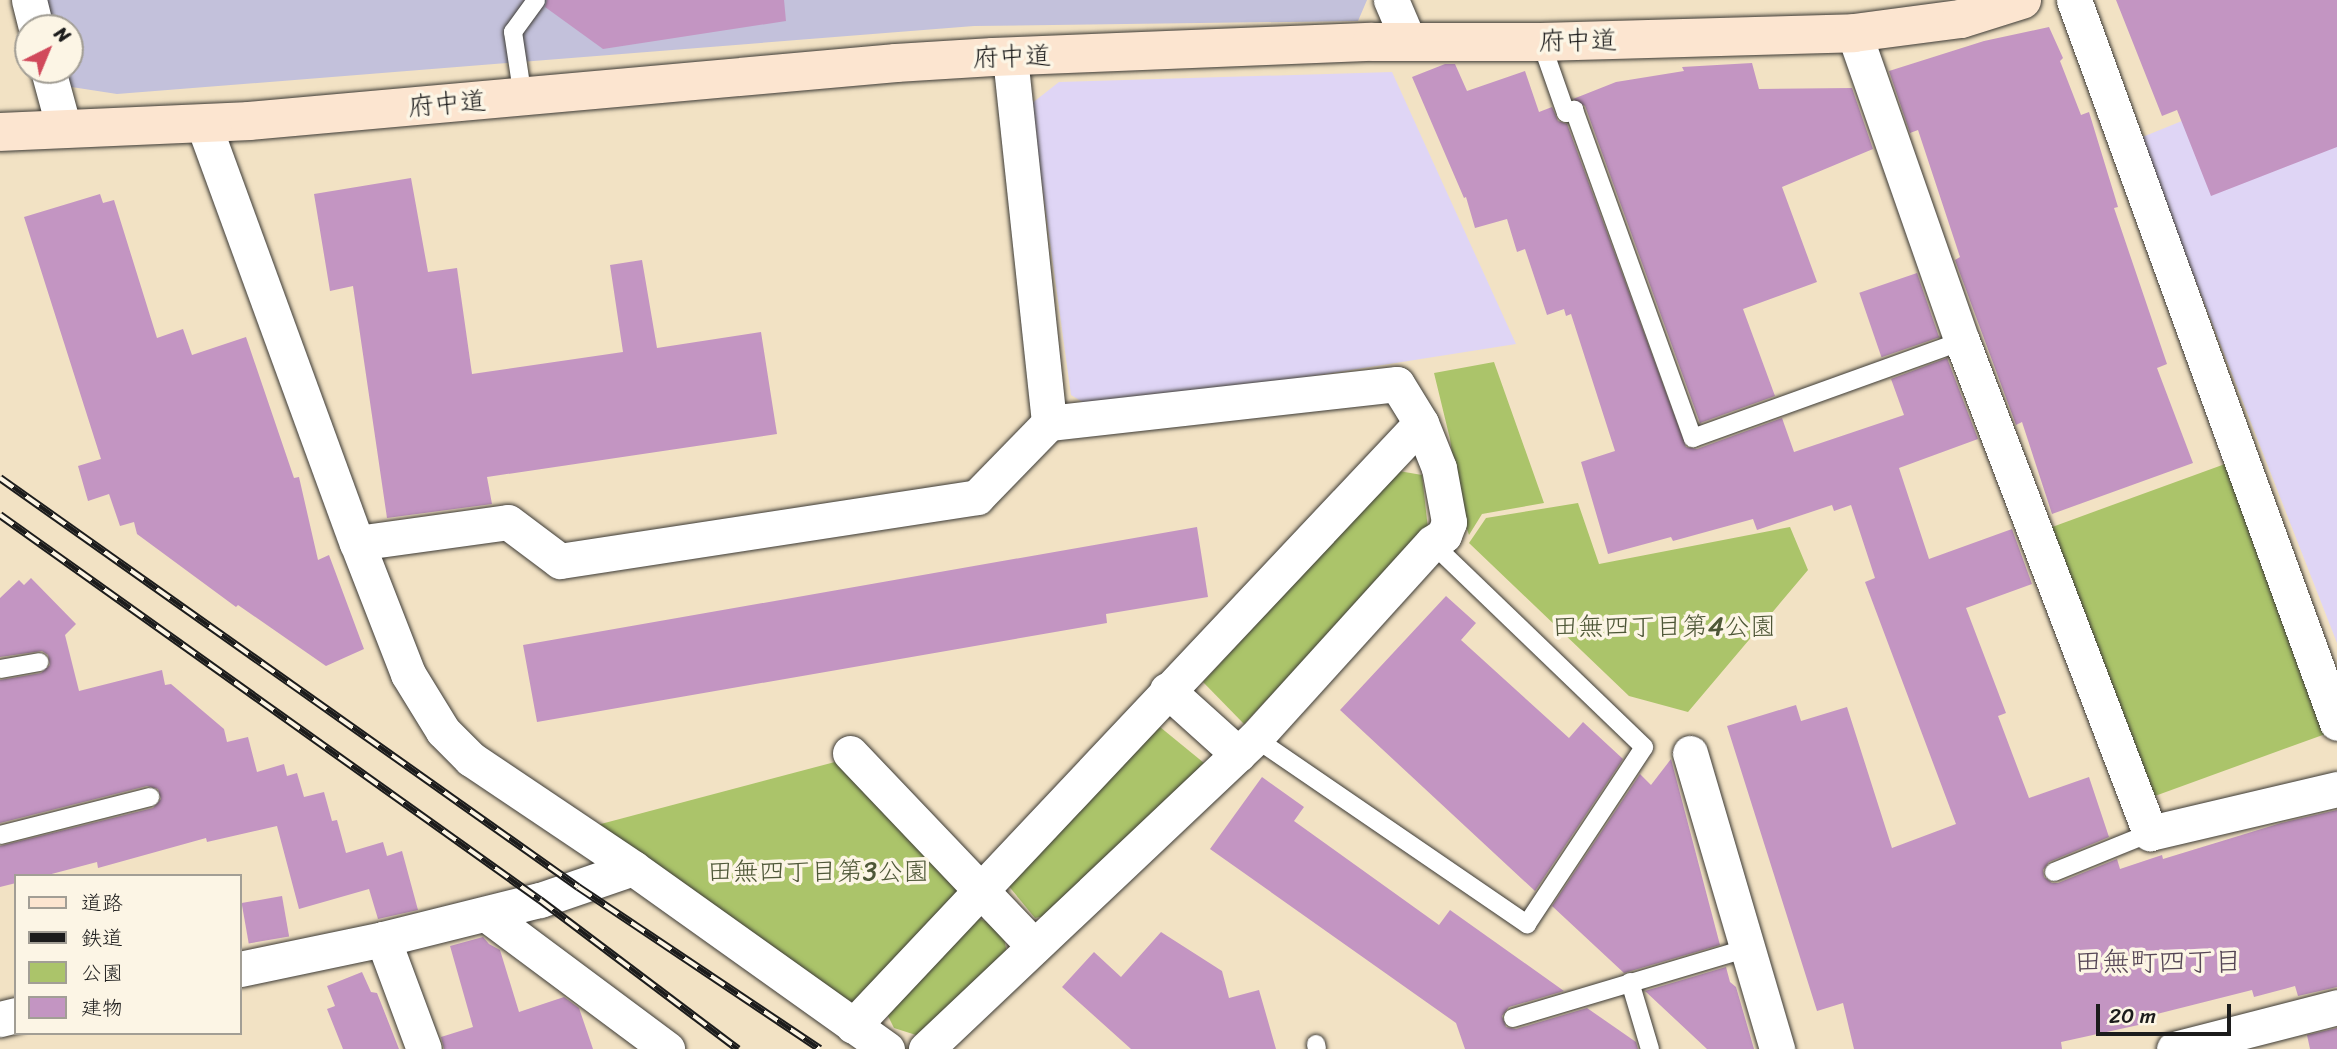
<!DOCTYPE html>
<html>
<head>
<meta charset="utf-8">
<style>
	body { margin:0 }
	#map { position:relative; width:2337px; height:1049px; overflow:hidden; background:#f2e2c4; font-family:Sriracha,"Klee One",sans-serif }
	div>[style] { position:absolute }
	.built>* { inset:0; background:#dfd5f5 }
	.industrial>* { inset:0; background:#c3c1db }
	.green>* { inset:0; background:#abc46a; transform-origin:0 0 }
	.building>* { inset:0; background:#c395c2; transform-origin:0 0 }
	.roads { filter:drop-shadow(0 0 2px #3c3a35) drop-shadow(0 0 2px #3c3a35) }
	.lane>* { height:18px; margin:-9px; padding:0 9px; transform-origin:9px; border-radius:9px; background:#fff }
	.street>* { height:35px; margin:-17.5px; padding:0 17.5px; transform-origin:17.5px; border-radius:17.5px; background:#fff }
	.secondary>* { height:38px; margin:-19px; padding:0 19px; transform-origin:19px; border-radius:19px; background:#fce5d0 }
	.rail>* { height:8px; margin-top:-4px; transform-origin:0; background:repeating-linear-gradient(90deg,#fcf5e5 0 16px,#1c1c1c 0 32px); box-sizing:border-box; border-block:2px solid #1c1c1c }
	span { translate:-50% -50%; white-space:nowrap; text-align:center; line-height:1.15; -webkit-text-stroke:7px #fcf5e5; paint-order:stroke }
	.street-label { font-size:26px; color:#1c1c1c }
	.park-label { font-size:26px; color:#4e5737 }
	.neighbourhood-label { font-size:28px; color:#564656 }
	.legend { position:absolute; left:14px; top:874px; width:228px; height:161px; box-sizing:border-box; background:#fcf5e5; border:2px solid #a29e95; margin:0; padding:9px 12px; list-style:none; font-size:21px; color:#1c1c1c }
	.legend li { display:flex; align-items:center; gap:14px; height:35px }
	.legend b { width:35px; border:2px solid #a29e95 }
	.north { position:absolute; left:14px; top:14px; width:70px; height:70px; box-sizing:border-box; background:#fcf5e5; border:2px solid #a29e95; border-radius:50%; rotate:43deg; font-size:19px; font-weight:700; line-height:28px; text-align:center; color:#1c1c1c }
	.north::after { content:''; display:block; margin:auto; width:24px; height:32px; background:#d1495b; clip-path:polygon(50% 0,100% 100%,50% 72%,0 100%) }
	.scale { position:absolute; left:2096px; top:1004px; width:135px; height:32px; box-sizing:border-box; border:4px solid #1c1c1c; border-top:0; padding-left:9px; font-size:21px; line-height:24px; white-space:nowrap; color:#1c1c1c; -webkit-text-stroke:5px #fcf5e5; paint-order:stroke }
</style>
</head>
<body>
<div id="map">
	<div class="built">
		<div style="clip-path:polygon(2337px 58px,2337px 643px,2140px 138px)"></div>
		<div style="clip-path:polygon(1392px 72px,1516px 344px,1096px 410px,1071px 395px,1031px 104px,1059px 82px)"></div>
	</div>
	<div class="industrial">
		<div style="clip-path:polygon(43px 0,1367px 0,1358px 21px,974px 26px,117px 94px,65px 86px,61px 70px,70px 70px,70px 28px,50px 28px)"></div>
	</div>
	<div class="green">
		<div style="clip-path:polygon(1494px 362px,1544px 503px,1482px 514px,1469px 535px,1460px 508px,1450px 439px,1434px 373px)"></div>
		<div style="left:2236px;top:460px;width:288px;height:197px;rotate:70deg"></div>
		<div style="clip-path:polygon(1399px 471px,1422px 475px,1428px 529px,1244px 724px,1203px 682px)"></div>
		<div style="clip-path:polygon(1578px 503px,1599px 564px,1790px 527px,1808px 570px,1688px 712px,1629px 696px,1469px 543px,1486px 518px)"></div>
		<div style="clip-path:polygon(1160px 727px,1204px 763px,1054px 914px,1035px 918px,1007px 884px)"></div>
		<div style="clip-path:polygon(850px 758px,968px 884px,844px 1014px,582px 829px)"></div>
		<div style="clip-path:polygon(977px 918px,1002px 927px,1007px 954px,916px 1035px,894px 1028px,885px 1010px)"></div>
	</div>
	<div class="building">
		<div style="clip-path:polygon(547px 0,784px 0,786px 21px,603px 49px,545px 7px)"></div>
		<div style="clip-path:polygon(2116px 0,2337px 0,2337px 147px,2211px 196px,2177px 110px,2162px 116px)"></div>
		<div style="clip-path:polygon(2049px 27px,2063px 58px,2060px 61px,2081px 115px,2089px 112px,2118px 207px,2114px 208px,2167px 364px,2157px 368px,2193px 463px,2052px 514px,2022px 422px,2016px 425px,1955px 260px,1960px 257px,1918px 130px,1910px 133px,1889px 71px,1984px 41px)"></div>
		<div style="clip-path:polygon(1752px 63px,1759px 89px,1852px 88px,1873px 149px,1782px 187px,1817px 282px,1743px 309px,1775px 396px,1700px 423px,1585px 106px,1573px 99px,1616px 82px,1684px 71px,1682px 67px)"></div>
		<div style="clip-path:polygon(1445px 64px,1455px 64px,1467px 91px,1525px 71px,1539px 112px,1552px 107px,1558px 121px,1567px 124px,1686px 447px,1697px 449px,1782px 418px,1794px 452px,1904px 415px,1891px 379px,1947px 358px,1978px 439px,1899px 468px,1929px 559px,2012px 529px,2032px 584px,1966px 608px,2006px 713px,1998px 716px,2029px 798px,2089px 777px,2109px 837px,2049px 862px,2043px 870px,2044px 877px,2052px 883px,2058px 883px,2117px 859px,2120px 869px,2162px 855px,2163px 859px,2281px 823px,2337px 810px,2337px 987px,2298px 996px,2295px 986px,2254px 997px,2252px 990px,2141px 1018px,2143px 1024px,2061px 1042px,2062px 1049px,1854px 1049px,1843px 1003px,1817px 1011px,1727px 726px,1796px 705px,1801px 721px,1847px 707px,1892px 848px,1956px 824px,1865px 582px,1875px 578px,1851px 505px,1834px 511px,1832px 505px,1757px 530px,1753px 519px,1673px 541px,1671px 537px,1608px 554px,1581px 462px,1615px 451px,1571px 314px,1566px 316px,1564px 309px,1547px 315px,1525px 249px,1517px 252px,1507px 219px,1475px 228px,1466px 197px,1464px 198px,1412px 77px)"></div>
		<div style="clip-path:polygon(411px 178px,428px 272px,457px 268px,472px 374px,623px 352px,610px 265px,642px 260px,657px 348px,761px 332px,777px 434px,487px 477px,492px 504px,387px 518px,353px 286px,330px 291px,314px 194px)"></div>
		<div style="clip-path:polygon(100px 194px,103px 203px,114px 200px,157px 338px,183px 329px,192px 355px,246px 337px,294px 478px,299px 477px,318px 560px,329px 555px,364px 649px,326px 666px,238px 605px,236px 607px,137px 534px,134px 522px,120px 526px,109px 494px,88px 501px,78px 466px,101px 459px,24px 217px)"></div>
		<div style="left:1917px;top:273px;width:68px;height:61px;rotate:71deg"></div>
		<div style="clip-path:polygon(1197px 527px,1208px 597px,1106px 614px,1107px 623px,537px 722px,523px 645px)"></div>
		<div style="clip-path:polygon(31px 578px,76px 624px,65px 635px,79px 691px,162px 670px,165px 685px,171px 684px,224px 729px,227px 742px,248px 737px,257px 772px,284px 764px,287px 776px,297px 773px,304px 797px,324px 792px,332px 821px,337px 820px,346px 853px,383px 842px,387px 856px,402px 851px,418px 910px,378px 919px,369px 889px,299px 909px,277px 826px,207px 842px,206px 838px,98px 868px,97px 862px,44px 876px,16px 876px,16px 883px,0 887px,0 846px,153px 808px,161px 799px,158px 789px,147px 786px,0 823px,0 680px,41px 673px,50px 665px,48px 655px,42px 651px,0 657px,0 598px,19px 580px,24px 585px)"></div>
		<div style="clip-path:polygon(1446px 596px,1476px 623px,1461px 640px,1569px 738px,1583px 722px,1623px 759px,1535px 891px,1340px 710px)"></div>
		<div style="clip-path:polygon(1671px 759px,1720px 945px,1624px 973px,1552px 906px,1640px 774px,1651px 785px)"></div>
		<div style="clip-path:polygon(1262px 777px,1304px 807px,1294px 821px,1439px 925px,1450px 910px,1564px 991px,1509px 1007px,1502px 1016px,1506px 1027px,1516px 1029px,1587px 1008px,1636px 1042px,1638px 1049px,1465px 1049px,1456px 1023px,1210px 849px)"></div>
		<div style="left:282px;top:896px;width:41px;height:41px;rotate:80deg"></div>
		<div style="clip-path:polygon(1161px 932px,1222px 971px,1229px 998px,1259px 990px,1276px 1049px,1131px 1049px,1062px 987px,1094px 952px,1121px 977px)"></div>
		<div style="clip-path:polygon(483px 937px,489px 944px,500px 950px,519px 1012px,564px 997px,579px 1008px,593px 1049px,444px 1049px,441px 1037px,473px 1027px,450px 946px)"></div>
		<div style="clip-path:polygon(1726px 967px,1730px 982px,1736px 987px,1754px 1049px,1707px 1049px,1645px 991px)"></div>
		<div style="clip-path:polygon(362px 972px,371px 992px,377px 993px,399px 1049px,343px 1049px,327px 1009px,335px 1006px,327px 986px)"></div>
		<div style="clip-path:polygon(2337px 1028px,2337px 1049px,2310px 1049px,2307px 1035px)"></div>
	</div>
	<div class="roads">
		<div class="lane">
			<div style="left:1541px;top:42px;width:75px;rotate:70.6deg"></div>
			<div style="left:1566px;top:113px;width:9px;rotate:-21deg"></div>
			<div style="left:1574px;top:110px;width:349px;rotate:70.1deg"></div>
			<div style="left:1693px;top:438px;width:286px;rotate:-19.8deg"></div>
			<div style="left:523px;top:98px;width:67px;rotate:-98.6deg"></div>
			<div style="left:513px;top:32px;width:39px;rotate:-54deg"></div>
			<div style="left:0;top:669px;width:40px;rotate:-10deg"></div>
			<div style="left:1255px;top:738px;width:330px;rotate:34.4deg"></div>
			<div style="left:1527px;top:924px;width:212px;rotate:-56.5deg"></div>
			<div style="left:1644px;top:747px;width:294px;rotate:-136.1deg"></div>
			<div style="left:0;top:835px;width:155px;rotate:-14.2deg"></div>
			<div style="left:2054px;top:872px;width:104px;rotate:-22.1deg"></div>
			<div style="left:1630px;top:982px;width:70px;rotate:73.4deg"></div>
			<div style="left:1513px;top:1018px;width:245px;rotate:-16.6deg"></div>
			<div style="left:1316px;top:1044px;width:5px;rotate:79deg"></div>
		</div>
		<div class="street">
			<div style="left:29px;top:0;width:29px;rotate:76deg"></div>
			<div style="left:1391px;top:0;width:46px;rotate:66.8deg"></div>
			<div style="left:2074px;top:0;width:769px;rotate:70.01deg"></div>
			<div style="left:1854px;top:33px;width:326px;rotate:70.7deg"></div>
			<div style="left:1962px;top:341px;width:527px;rotate:69.09deg"></div>
			<div style="left:2150px;top:833px;width:192px;rotate:-13.2deg"></div>
			<div style="left:1010px;top:57px;width:368px;rotate:83.9deg"></div>
			<div style="left:48px;top:70px;width:61px;rotate:74.8deg"></div>
			<div style="left:203px;top:123px;width:447px;rotate:69.9deg"></div>
			<div style="left:357px;top:543px;width:141px;rotate:68.7deg"></div>
			<div style="left:408px;top:674px;width:67px;rotate:58.4deg"></div>
			<div style="left:443px;top:731px;width:40px;rotate:45deg"></div>
			<div style="left:471px;top:759px;width:195px;rotate:33.9deg"></div>
			<div style="left:633px;top:868px;width:312px;rotate:35.5deg"></div>
			<div style="left:357px;top:543px;width:152px;rotate:-7.9deg"></div>
			<div style="left:508px;top:522px;width:65px;rotate:36.9deg"></div>
			<div style="left:560px;top:561px;width:422px;rotate:-8.7deg"></div>
			<div style="left:977px;top:497px;width:103px;rotate:-45.8deg"></div>
			<div style="left:1049px;top:423px;width:350px;rotate:-6.4deg"></div>
			<div style="left:1397px;top:384px;width:46px;rotate:58.4deg"></div>
			<div style="left:1421px;top:423px;width:48px;rotate:68.2deg"></div>
			<div style="left:1439px;top:468px;width:55px;rotate:79.5deg"></div>
			<div style="left:1449px;top:522px;width:14px;rotate:111deg"></div>
			<div style="left:1444px;top:535px;width:14px;rotate:146deg"></div>
			<div style="left:1432px;top:543px;width:263px;rotate:132.2deg"></div>
			<div style="left:1255px;top:738px;width:453px;rotate:136.6deg"></div>
			<div style="left:1167px;top:690px;width:96px;rotate:42deg"></div>
			<div style="left:850px;top:753px;width:265px;rotate:46.4deg"></div>
			<div style="left:1690px;top:753px;width:309px;rotate:73.6deg"></div>
			<div style="left:486px;top:914px;width:226px;rotate:36.7deg"></div>
			<div style="left:383px;top:939px;width:117px;rotate:69.6deg"></div>
			<div style="left:240px;top:969px;width:146px;rotate:-11.8deg"></div>
			<div style="left:383px;top:939px;width:162px;rotate:-14deg"></div>
			<div style="left:540px;top:900px;width:98px;rotate:-19deg"></div>
			<div style="left:0;top:1019px;width:16px;rotate:-14deg"></div>
			<div style="left:853px;top:1026px;width:828px;rotate:-46.71deg"></div>
			<div style="left:2174px;top:1049px;width:168px;rotate:-14.4deg"></div>
		</div>
		<div class="secondary">
			<div style="left:0;top:132px;width:249px;rotate:-2.5deg"></div>
			<div style="left:249px;top:121px;width:650px;rotate:-5.12deg"></div>
			<div style="left:896px;top:63px;width:97px;rotate:-3.5deg"></div>
			<div style="left:993px;top:57px;width:379px;rotate:-2.3deg"></div>
			<div style="left:1372px;top:42px;width:169px"></div>
			<div style="left:1541px;top:42px;width:313px;rotate:-1.6deg"></div>
			<div style="left:1854px;top:33px;width:108px;rotate:-7.5deg"></div>
			<div style="left:1961px;top:19px;width:64px;rotate:-17.3deg"></div>
		</div>
	</div>
	<div class="rail">
		<div style="left:0;top:478px;width:708px;rotate:35.28deg"></div>
		<div style="left:578px;top:887px;width:291px;rotate:33.8deg"></div>
		<div style="left:0;top:515px;width:663px;rotate:35.49deg"></div>
		<div style="left:540px;top:900px;width:248px;rotate:37deg"></div>
	</div>
	<div class="street-label">
		<span style="left:1578px;top:41px;rotate:-1deg">府中道</span>
		<span style="left:1012px;top:57px;rotate:-2deg">府中道</span>
		<span style="left:447px;top:104px;rotate:-5deg">府中道</span>
	</div>
	<div class="park-label">
		<span style="left:1664px;top:627px">田無四丁目第4公園</span>
		<span style="left:818px;top:872px">田無四丁目第3公園</span>
	</div>
	<div class="neighbourhood-label">
		<span style="left:2158px;top:962px">田無町四丁目</span>
	</div>
	<ul class="legend">
	<li><b style="height:9px;background:#fce5d0"></b>道路</li>
	<li><b style="height:9px;background:#1c1c1c"></b>鉄道</li>
	<li><b style="height:19px;background:#abc46a"></b>公園</li>
	<li><b style="height:19px;background:#c395c2"></b>建物</li>
	</ul>
	<div class="north">N</div>
	<div class="scale">20 m</div>
</div>
</body>
</html>
